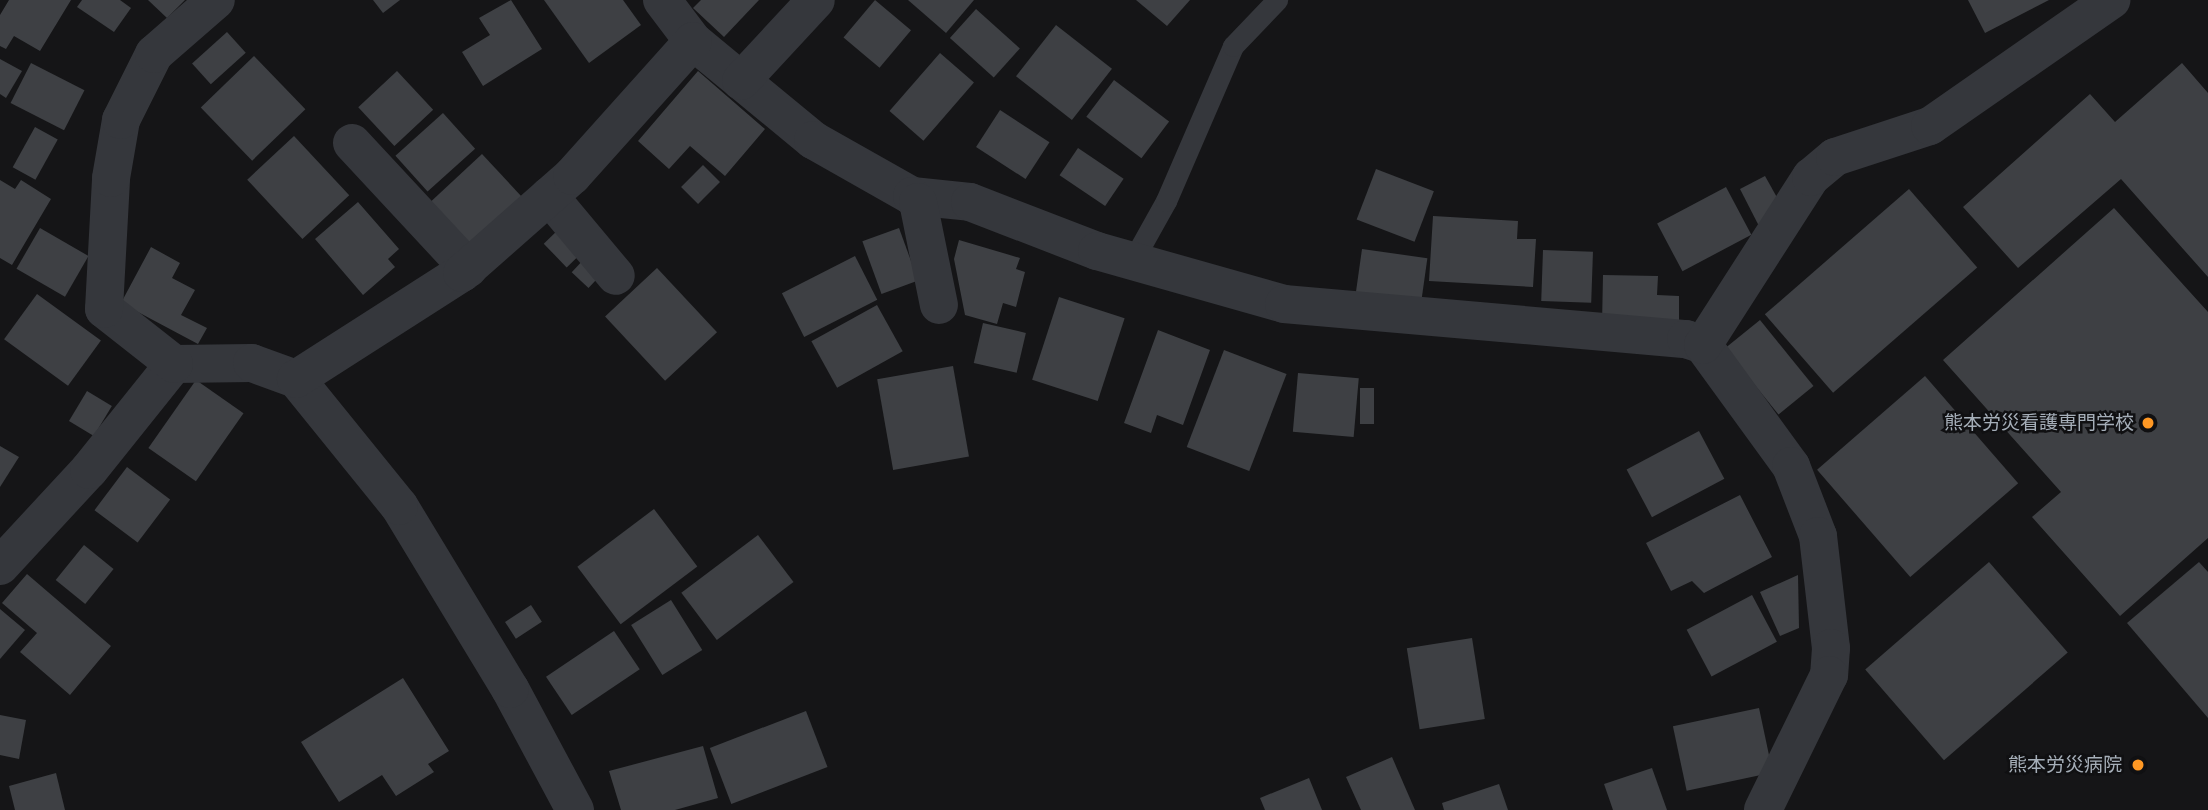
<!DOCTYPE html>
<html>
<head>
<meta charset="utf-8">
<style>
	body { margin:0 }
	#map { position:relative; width:2208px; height:810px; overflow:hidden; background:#151517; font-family:"Work Sans","Noto Sans JP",sans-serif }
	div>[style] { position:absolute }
	.building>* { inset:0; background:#3e4044; transform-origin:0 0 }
	.service>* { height:21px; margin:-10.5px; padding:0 10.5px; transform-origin:10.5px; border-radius:10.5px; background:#35373c }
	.minor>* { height:38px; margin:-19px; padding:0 19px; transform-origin:19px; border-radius:19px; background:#35373c }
	.dots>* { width:19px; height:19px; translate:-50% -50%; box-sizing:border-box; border:4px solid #101012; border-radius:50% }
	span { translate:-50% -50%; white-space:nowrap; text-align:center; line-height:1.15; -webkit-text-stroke:5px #101012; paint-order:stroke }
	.poi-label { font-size:19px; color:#a5aeb8 }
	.right { translate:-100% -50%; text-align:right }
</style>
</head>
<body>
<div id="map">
	<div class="building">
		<div style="clip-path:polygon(9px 0,71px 0,40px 51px,14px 36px,6px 49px,0 46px,0 15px)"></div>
		<div style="clip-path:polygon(82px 0,120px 0,131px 8px,114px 32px,77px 7px)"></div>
		<div style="clip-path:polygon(148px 0,185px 0,167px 18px)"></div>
		<div style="clip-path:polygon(373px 0,400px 0,383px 13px)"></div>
		<div style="clip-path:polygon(511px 0,542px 49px,483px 86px,462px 52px,490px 35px,479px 18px)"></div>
		<div style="clip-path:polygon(544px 0,623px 0,641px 25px,589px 63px)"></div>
		<div style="clip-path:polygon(701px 0,759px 0,724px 37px,693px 8px)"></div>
		<div style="left:875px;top:0;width:47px;height:49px;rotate:40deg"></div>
		<div style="clip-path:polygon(908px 0,974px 0,946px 33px)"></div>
		<div style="clip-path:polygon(1136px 0,1190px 0,1167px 26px)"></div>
		<div style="clip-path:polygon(1968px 0,2049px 0,1985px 33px)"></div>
		<div style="left:976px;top:9px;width:59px;height:39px;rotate:42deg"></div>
		<div style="left:1056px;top:25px;width:71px;height:65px;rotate:38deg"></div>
		<div style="left:227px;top:32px;width:28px;height:47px;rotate:48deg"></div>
		<div style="left:940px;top:53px;width:45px;height:77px;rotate:41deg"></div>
		<div style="left:254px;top:56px;width:74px;height:74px;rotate:46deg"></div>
		<div style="clip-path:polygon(0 59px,22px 71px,6px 98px,0 94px)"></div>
		<div style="left:31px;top:63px;width:60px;height:45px;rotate:27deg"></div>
		<div style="clip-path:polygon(2182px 63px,2208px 93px,2208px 277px,2121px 179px,2018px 268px,1963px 207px,2090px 94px,2115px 122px)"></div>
		<div style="left:397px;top:71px;width:53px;height:53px;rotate:47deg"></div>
		<div style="clip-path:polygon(698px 71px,765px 129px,725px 176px,690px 146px,669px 169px,638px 141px)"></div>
		<div style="left:1114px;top:80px;width:69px;height:46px;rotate:37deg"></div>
		<div style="left:1000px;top:110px;width:59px;height:44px;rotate:33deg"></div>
		<div style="left:443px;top:113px;width:48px;height:64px;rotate:48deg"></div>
		<div style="left:35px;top:127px;width:26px;height:46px;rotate:29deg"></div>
		<div style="left:294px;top:136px;width:81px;height:64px;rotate:47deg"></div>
		<div style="left:1078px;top:148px;width:55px;height:33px;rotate:34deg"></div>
		<div style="left:482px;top:154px;width:72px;height:72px;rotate:47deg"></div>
		<div style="left:703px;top:165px;width:24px;height:31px;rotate:45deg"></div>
		<div style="left:1376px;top:169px;width:62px;height:54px;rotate:21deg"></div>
		<div style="clip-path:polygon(1765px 176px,1779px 201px,1761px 230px,1740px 189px)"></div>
		<div style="clip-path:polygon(0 180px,15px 189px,21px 180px,51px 199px,12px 265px,0 258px)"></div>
		<div style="left:1726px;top:187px;width:54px;height:78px;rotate:62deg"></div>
		<div style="left:1909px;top:189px;width:104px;height:191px;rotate:49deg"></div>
		<div style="clip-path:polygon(358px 202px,399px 249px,388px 259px,395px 267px,363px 295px,315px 239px)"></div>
		<div style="clip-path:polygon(2114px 208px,2208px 312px,2208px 538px,2120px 616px,2032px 517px,2061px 492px,1943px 360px)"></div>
		<div style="clip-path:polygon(1433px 216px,1518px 221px,1517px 239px,1536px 239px,1533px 287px,1429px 281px)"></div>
		<div style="left:561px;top:227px;width:33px;height:24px;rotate:46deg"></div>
		<div style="left:40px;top:228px;width:56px;height:47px;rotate:30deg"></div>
		<div style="left:899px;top:228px;width:56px;height:39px;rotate:70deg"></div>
		<div style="clip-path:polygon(959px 240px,1020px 258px,1016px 269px,1025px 272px,1016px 307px,1003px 303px,997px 324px,965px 315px,954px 259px)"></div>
		<div style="clip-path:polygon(151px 247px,180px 263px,172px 278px,195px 290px,181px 315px,207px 328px,198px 344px,121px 303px)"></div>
		<div style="left:1362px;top:249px;width:66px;height:53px;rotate:8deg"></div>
		<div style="left:1543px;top:250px;width:50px;height:51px;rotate:2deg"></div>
		<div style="left:855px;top:256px;width:49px;height:82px;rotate:63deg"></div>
		<div style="left:586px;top:257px;width:23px;height:21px;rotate:43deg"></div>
		<div style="left:657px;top:268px;width:88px;height:71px;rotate:47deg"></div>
		<div style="clip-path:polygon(1603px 275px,1658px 276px,1657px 295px,1679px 296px,1679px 326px,1602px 324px)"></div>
		<div style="left:37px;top:294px;width:79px;height:56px;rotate:36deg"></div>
		<div style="left:1059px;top:297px;width:69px;height:87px;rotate:18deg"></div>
		<div style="left:877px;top:305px;width:53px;height:75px;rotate:61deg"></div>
		<div style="left:1760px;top:320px;width:85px;height:45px;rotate:51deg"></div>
		<div style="left:983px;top:323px;width:44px;height:41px;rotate:13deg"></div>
		<div style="clip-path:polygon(1158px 330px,1210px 350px,1183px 425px,1157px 415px,1151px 433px,1124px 423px)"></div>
		<div style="left:1224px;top:350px;width:67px;height:104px;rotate:21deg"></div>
		<div style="left:953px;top:366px;width:92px;height:77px;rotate:80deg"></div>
		<div style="left:1298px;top:373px;width:61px;height:59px;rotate:5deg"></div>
		<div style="left:1925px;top:376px;width:142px;height:143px;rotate:49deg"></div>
		<div style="left:196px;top:380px;width:58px;height:83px;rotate:35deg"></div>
		<div style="left:1360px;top:388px;width:14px;height:36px"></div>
		<div style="left:87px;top:391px;width:29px;height:35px;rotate:31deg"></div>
		<div style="left:1699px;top:431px;width:54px;height:82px;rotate:62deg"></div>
		<div style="clip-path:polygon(0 446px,19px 457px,0 487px)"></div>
		<div style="left:127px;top:467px;width:54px;height:54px;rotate:37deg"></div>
		<div style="clip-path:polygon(1740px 495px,1772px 557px,1704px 593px,1692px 581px,1671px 591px,1646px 543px)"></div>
		<div style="left:654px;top:509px;width:72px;height:96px;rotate:53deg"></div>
		<div style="left:758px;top:535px;width:59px;height:96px;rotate:53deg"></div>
		<div style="left:84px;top:545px;width:38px;height:45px;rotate:39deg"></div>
		<div style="left:1989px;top:562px;width:120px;height:164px;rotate:49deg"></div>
		<div style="clip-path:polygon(2199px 562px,2208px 572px,2208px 718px,2127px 623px)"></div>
		<div style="clip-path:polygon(27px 574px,111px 646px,70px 695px,20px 652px,37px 633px,2px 603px)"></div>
		<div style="clip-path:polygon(1798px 575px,1799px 628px,1780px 636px,1760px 592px)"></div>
		<div style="left:1752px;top:595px;width:53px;height:74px;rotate:62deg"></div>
		<div style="left:671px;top:600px;width:59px;height:47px;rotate:58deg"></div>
		<div style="left:531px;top:605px;width:20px;height:31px;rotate:57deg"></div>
		<div style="clip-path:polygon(0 609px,25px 630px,0 659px)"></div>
		<div style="left:614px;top:631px;width:46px;height:82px;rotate:56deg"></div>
		<div style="left:1472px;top:638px;width:82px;height:66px;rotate:81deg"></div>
		<div style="clip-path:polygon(403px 678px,449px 751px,428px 764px,434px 772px,396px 796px,382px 775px,339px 802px,301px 742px)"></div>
		<div style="left:1759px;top:708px;width:66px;height:88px;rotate:78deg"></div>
		<div style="left:806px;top:711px;width:60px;height:103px;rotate:69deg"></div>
		<div style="clip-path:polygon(0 715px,26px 720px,19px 759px,0 755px)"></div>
		<div style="clip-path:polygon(703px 746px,718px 798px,675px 810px,621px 810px,609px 771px)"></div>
		<div style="clip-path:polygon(1392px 757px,1415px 810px,1361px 810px,1346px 777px)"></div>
		<div style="clip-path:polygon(1652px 768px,1667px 810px,1613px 810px,1604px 784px)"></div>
		<div style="clip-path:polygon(56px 773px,65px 810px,15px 810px,9px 786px)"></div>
		<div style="clip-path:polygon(1309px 778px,1322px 810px,1265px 810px,1260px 798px)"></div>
		<div style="clip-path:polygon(1499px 784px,1508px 810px,1444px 810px,1442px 803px)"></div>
	</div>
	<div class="service">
		<div style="left:1133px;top:260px;width:68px;rotate:-60.8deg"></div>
		<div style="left:1166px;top:201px;width:169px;rotate:-66.6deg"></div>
		<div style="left:1233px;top:46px;width:64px;rotate:-46.3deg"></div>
	</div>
	<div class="minor">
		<div style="left:662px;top:0;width:51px;rotate:52.9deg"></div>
		<div style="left:693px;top:41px;width:156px;rotate:39.5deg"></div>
		<div style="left:813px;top:140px;width:114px;rotate:29.5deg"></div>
		<div style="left:912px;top:196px;width:58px;rotate:5.9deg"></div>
		<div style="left:970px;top:202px;width:136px;rotate:21.1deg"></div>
		<div style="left:1097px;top:251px;width:194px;rotate:15.8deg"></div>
		<div style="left:1284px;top:304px;width:404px;rotate:5deg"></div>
		<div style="left:1686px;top:339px;width:18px;rotate:19deg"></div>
		<div style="left:1703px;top:345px;width:150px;rotate:54deg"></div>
		<div style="left:1791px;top:466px;width:75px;rotate:68.9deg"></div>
		<div style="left:1818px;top:536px;width:113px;rotate:83.4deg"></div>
		<div style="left:1831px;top:648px;width:27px;rotate:94deg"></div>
		<div style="left:1829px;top:675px;width:150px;rotate:116.1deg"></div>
		<div style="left:741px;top:81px;width:110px;rotate:-47.2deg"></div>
		<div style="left:352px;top:143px;width:171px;rotate:47.1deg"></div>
		<div style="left:549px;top:196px;width:104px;rotate:50.1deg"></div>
		<div style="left:912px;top:196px;width:8px;rotate:45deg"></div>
		<div style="left:918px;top:202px;width:105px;rotate:78.5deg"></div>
		<div style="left:1703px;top:345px;width:200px;rotate:-57.3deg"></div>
		<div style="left:1811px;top:177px;width:31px;rotate:-40deg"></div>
		<div style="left:1835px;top:157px;width:100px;rotate:-18.1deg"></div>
		<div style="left:1930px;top:126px;width:221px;rotate:-34.8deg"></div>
		<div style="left:174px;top:364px;width:78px;rotate:-0.7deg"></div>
		<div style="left:252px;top:363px;width:47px;rotate:20deg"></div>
		<div style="left:0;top:566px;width:131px;rotate:-47.2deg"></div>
		<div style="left:89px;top:470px;width:136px;rotate:-51.3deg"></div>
		<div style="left:174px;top:364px;width:89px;rotate:-141.8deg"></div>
		<div style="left:104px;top:309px;width:131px;rotate:-86.9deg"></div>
		<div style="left:111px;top:178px;width:59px;rotate:-80.2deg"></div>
		<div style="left:121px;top:120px;width:74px;rotate:-63.4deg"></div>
		<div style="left:154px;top:54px;width:82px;rotate:-41.1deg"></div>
		<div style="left:575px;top:810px;width:137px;rotate:-118.2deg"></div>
		<div style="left:510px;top:689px;width:214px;rotate:-121.2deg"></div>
		<div style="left:399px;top:506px;width:164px;rotate:-129deg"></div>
		<div style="left:296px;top:379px;width:197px;rotate:-32.6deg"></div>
		<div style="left:462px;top:273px;width:147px;rotate:-41.4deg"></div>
		<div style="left:572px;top:176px;width:181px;rotate:-48.1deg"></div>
	</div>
	<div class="dots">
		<div style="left:2148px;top:423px;background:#ff9824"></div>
		<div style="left:2138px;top:765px;background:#ff9824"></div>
	</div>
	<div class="poi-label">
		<span class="right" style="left:2134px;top:423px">熊本労災看護専門学校</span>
		<span class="right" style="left:2122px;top:765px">熊本労災病院</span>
	</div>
</div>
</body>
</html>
